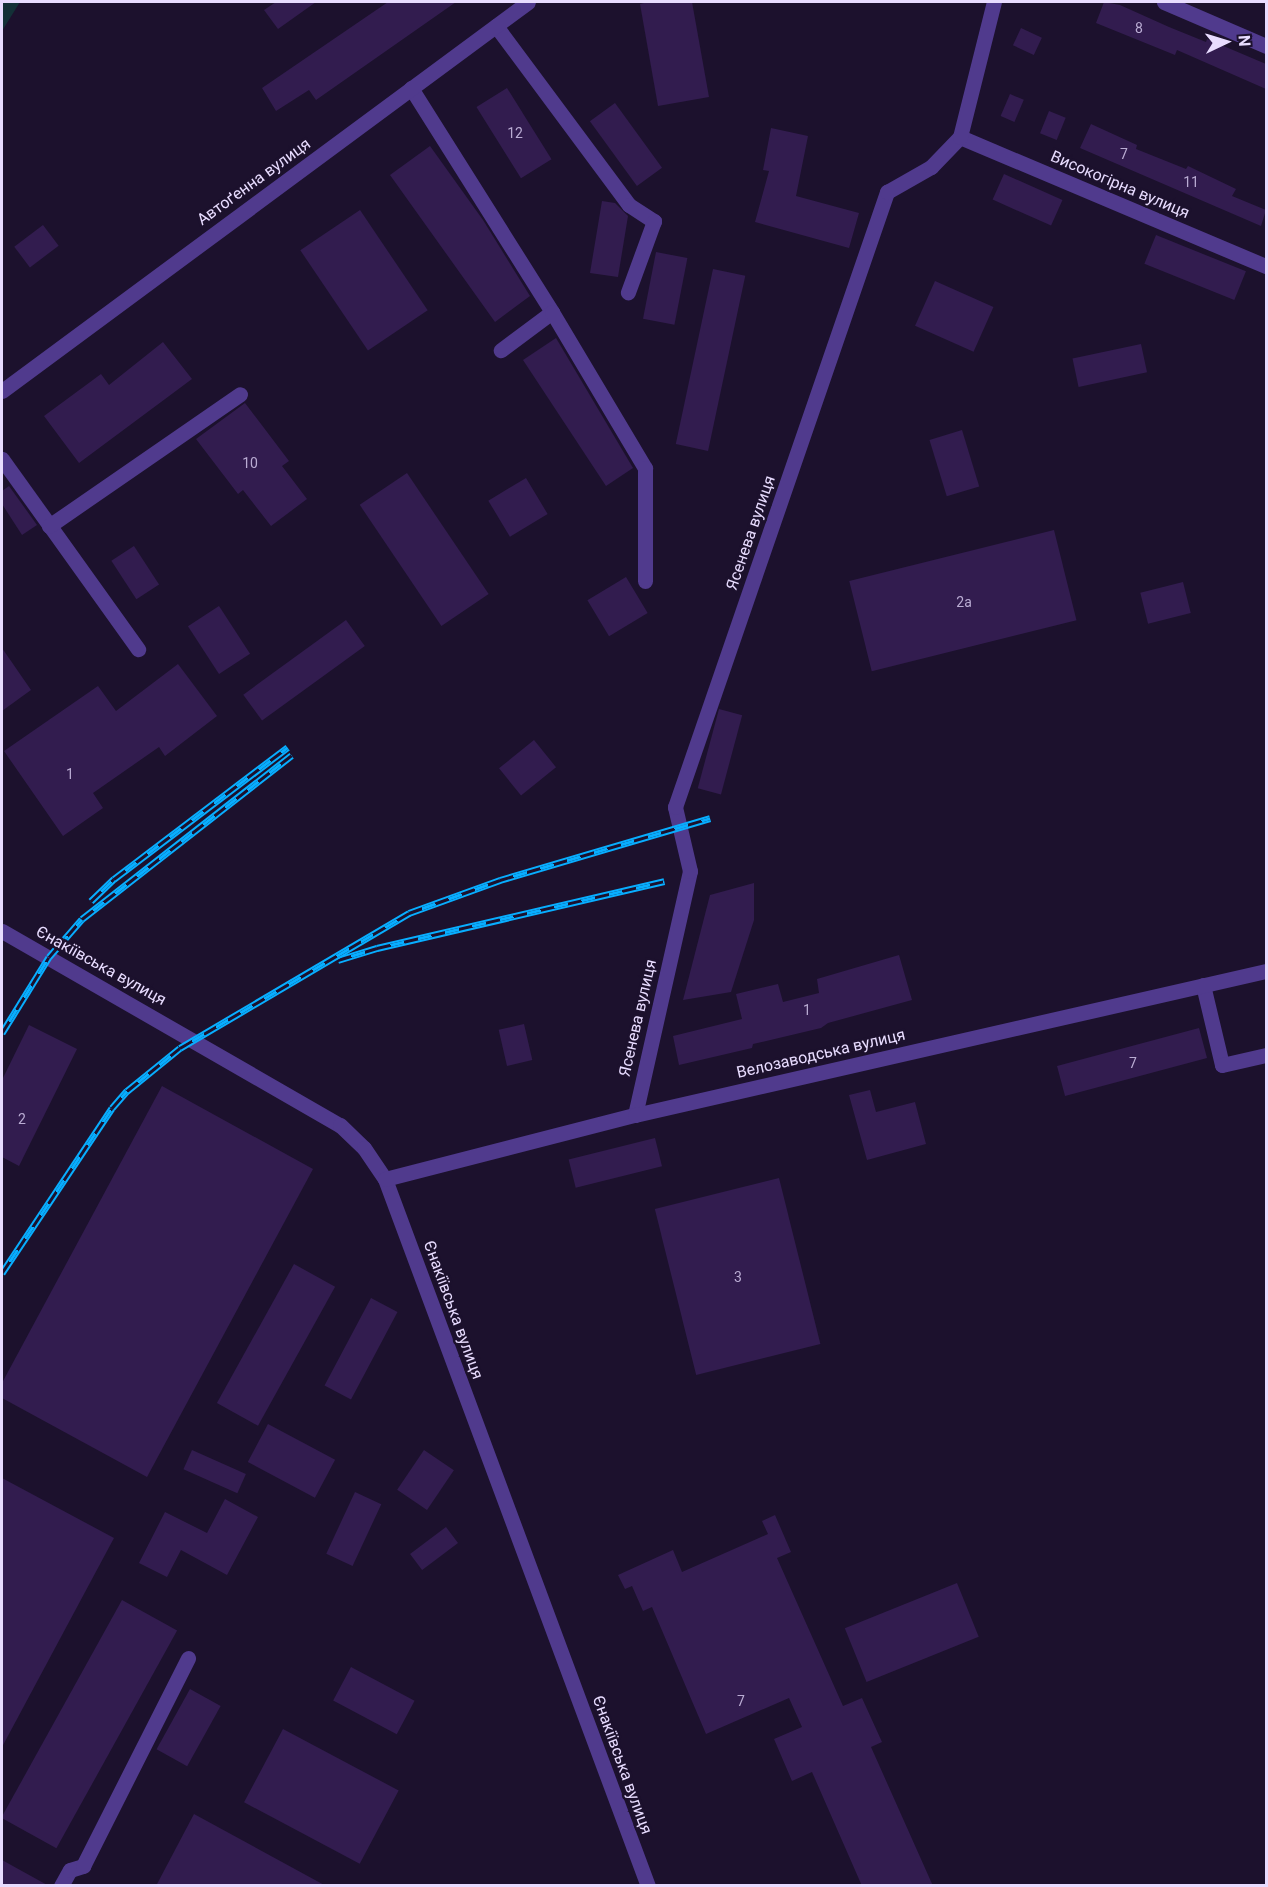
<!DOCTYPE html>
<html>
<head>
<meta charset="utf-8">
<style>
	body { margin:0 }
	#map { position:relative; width:1268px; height:1887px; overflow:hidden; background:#1c112d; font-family:Roboto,sans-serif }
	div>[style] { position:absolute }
	.green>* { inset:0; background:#133037 }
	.building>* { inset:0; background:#321c4f; transform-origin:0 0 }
	.minor>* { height:15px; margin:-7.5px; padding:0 7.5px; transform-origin:7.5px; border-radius:7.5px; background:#503a8d }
	.rail>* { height:7px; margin-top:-3.5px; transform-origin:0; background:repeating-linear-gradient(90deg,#1c112d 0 14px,#08aeff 0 28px); box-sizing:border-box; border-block:2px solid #08aeff }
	span { translate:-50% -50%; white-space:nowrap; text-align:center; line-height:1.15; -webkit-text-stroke:5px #1c112d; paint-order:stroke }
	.number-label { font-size:14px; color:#baacd3 }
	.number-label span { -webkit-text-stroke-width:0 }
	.street-label { font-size:16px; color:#e8dcff }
	.frame { position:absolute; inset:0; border:3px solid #e8dcff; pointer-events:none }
	.north { position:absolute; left:1196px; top:12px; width:60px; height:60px; -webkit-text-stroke:4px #1c112d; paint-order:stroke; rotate:86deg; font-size:16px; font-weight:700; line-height:24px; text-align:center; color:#e8dcff }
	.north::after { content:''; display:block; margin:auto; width:21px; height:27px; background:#e8dcff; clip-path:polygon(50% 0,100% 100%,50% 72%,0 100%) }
</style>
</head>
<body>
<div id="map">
	<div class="green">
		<div style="clip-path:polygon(2px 2px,20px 2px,2px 31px)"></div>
	</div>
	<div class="building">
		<div style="clip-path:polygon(276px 2px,316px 2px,278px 29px,264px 10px)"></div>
		<div style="clip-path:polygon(388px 2px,456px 2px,316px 100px,309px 90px,276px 111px,262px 88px)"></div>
		<div style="clip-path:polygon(648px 2px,692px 2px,709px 97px,658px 106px,640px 4px)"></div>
		<div style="clip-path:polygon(1104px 2px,1120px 5px,1169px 27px,1206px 42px,1207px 39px,1266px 64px,1266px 89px,1177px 50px,1175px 55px,1096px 23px)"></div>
		<div style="left:1021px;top:28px;width:23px;height:19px;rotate:25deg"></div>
		<div style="left:507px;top:88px;width:84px;height:36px;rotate:58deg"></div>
		<div style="left:1010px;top:94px;width:15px;height:24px;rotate:23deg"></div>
		<div style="left:615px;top:103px;width:80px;height:31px;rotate:54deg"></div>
		<div style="left:1049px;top:111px;width:18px;height:24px;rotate:22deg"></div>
		<div style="clip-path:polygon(1091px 124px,1137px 145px,1136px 149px,1186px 169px,1188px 166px,1236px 189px,1232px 196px,1266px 210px,1261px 226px,1080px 148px)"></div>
		<div style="clip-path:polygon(771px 128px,808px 136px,796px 196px,859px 213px,849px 248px,755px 222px,769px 171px,763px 170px)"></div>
		<div style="clip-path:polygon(430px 146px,483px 220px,530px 296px,495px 322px,390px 175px)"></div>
		<div style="left:1004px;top:174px;width:64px;height:28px;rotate:24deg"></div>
		<div style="clip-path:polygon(602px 201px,615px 203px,628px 216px,618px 277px,590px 273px)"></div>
		<div style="left:360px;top:210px;width:121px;height:72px;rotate:56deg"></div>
		<div style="left:43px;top:225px;width:26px;height:36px;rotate:53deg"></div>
		<div style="left:1156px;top:235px;width:97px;height:31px;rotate:22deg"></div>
		<div style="left:656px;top:252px;width:32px;height:68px;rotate:11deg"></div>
		<div style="left:713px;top:269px;width:33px;height:179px;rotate:12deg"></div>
		<div style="left:935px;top:281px;width:64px;height:49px;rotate:24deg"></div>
		<div style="clip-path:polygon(556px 338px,633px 468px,606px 486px,523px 360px)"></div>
		<div style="clip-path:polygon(163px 342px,192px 379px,79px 463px,44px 416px,101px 374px,109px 385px)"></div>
		<div style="left:1141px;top:344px;width:29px;height:70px;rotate:78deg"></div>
		<div style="clip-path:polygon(245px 403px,289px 461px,282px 466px,307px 499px,271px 526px,243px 490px,238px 494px,196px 439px)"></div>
		<div style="left:962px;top:430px;width:59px;height:34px;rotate:73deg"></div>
		<div style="left:407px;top:473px;width:146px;height:57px;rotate:56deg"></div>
		<div style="left:526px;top:478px;width:42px;height:44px;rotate:59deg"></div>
		<div style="clip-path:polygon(9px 486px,37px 525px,22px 535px,2px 504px,2px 491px)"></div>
		<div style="left:1054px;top:530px;width:93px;height:211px;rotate:76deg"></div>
		<div style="left:134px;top:546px;width:46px;height:27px;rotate:57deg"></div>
		<div style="left:626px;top:577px;width:42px;height:45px;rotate:59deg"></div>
		<div style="left:1183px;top:582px;width:32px;height:44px;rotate:76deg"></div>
		<div style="left:219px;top:606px;width:57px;height:37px;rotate:57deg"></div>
		<div style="left:346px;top:620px;width:32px;height:127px;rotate:54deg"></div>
		<div style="clip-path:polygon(2px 648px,31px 690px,2px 711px)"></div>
		<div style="clip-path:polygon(178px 664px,217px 716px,165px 756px,159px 747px,93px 793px,103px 808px,63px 836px,4px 751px,98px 686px,116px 711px)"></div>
		<div style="left:719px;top:709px;width:24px;height:82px;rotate:15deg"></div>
		<div style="left:534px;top:740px;width:35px;height:45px;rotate:51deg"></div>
		<div style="clip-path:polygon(754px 883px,754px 920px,731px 992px,683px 1000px,710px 895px)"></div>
		<div style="clip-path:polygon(899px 955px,912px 1000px,828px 1023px,821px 1028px,753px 1044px,752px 1048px,679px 1065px,673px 1036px,742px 1019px,736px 994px,778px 984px,783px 1002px,819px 993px,817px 979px)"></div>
		<div style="left:524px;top:1024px;width:37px;height:26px;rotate:77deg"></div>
		<div style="clip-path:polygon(29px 1025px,77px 1049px,19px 1166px,2px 1157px,2px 1080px)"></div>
		<div style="left:1199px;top:1028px;width:31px;height:147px;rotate:75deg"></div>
		<div style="clip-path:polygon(162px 1086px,313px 1169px,147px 1477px,2px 1398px,2px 1383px)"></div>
		<div style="clip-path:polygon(870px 1090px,876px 1112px,915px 1102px,926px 1144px,867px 1160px,849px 1095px)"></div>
		<div style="left:655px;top:1138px;width:29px;height:89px;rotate:76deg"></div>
		<div style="left:779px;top:1178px;width:171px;height:128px;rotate:76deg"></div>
		<div style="left:294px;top:1264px;width:47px;height:159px;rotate:29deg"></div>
		<div style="left:371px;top:1298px;width:30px;height:99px;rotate:28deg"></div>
		<div style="left:268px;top:1424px;width:76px;height:43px;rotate:28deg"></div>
		<div style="left:192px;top:1450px;width:59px;height:21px;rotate:24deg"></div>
		<div style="left:424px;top:1450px;width:36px;height:48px;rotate:34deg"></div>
		<div style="clip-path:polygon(2px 1478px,114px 1538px,2px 1747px)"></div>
		<div style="left:355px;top:1492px;width:29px;height:68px;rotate:25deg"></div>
		<div style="clip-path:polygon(225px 1499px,258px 1517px,227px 1575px,181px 1550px,167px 1577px,139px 1563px,165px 1512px,207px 1533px)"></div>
		<div style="clip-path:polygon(775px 1515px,791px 1552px,777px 1558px,843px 1706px,862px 1698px,882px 1742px,871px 1747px,933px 1886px,862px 1886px,812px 1772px,792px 1781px,774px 1739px,802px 1727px,789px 1698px,706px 1734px,652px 1607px,643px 1611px,632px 1586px,625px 1589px,618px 1575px,673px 1550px,682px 1572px,768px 1534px,762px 1521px)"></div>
		<div style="left:446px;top:1527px;width:20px;height:45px;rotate:53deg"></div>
		<div style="left:957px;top:1583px;width:58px;height:121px;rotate:68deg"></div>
		<div style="left:122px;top:1600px;width:63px;height:249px;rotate:29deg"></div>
		<div style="left:351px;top:1667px;width:72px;height:38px;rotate:28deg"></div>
		<div style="left:190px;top:1689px;width:35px;height:69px;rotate:29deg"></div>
		<div style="left:283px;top:1729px;width:131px;height:83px;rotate:28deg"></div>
		<div style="clip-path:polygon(194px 1814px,326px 1886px,156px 1886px)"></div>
		<div style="clip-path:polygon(2px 1860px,49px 1886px,2px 1886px)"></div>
	</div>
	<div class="minor">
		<div style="left:1164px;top:2px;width:111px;rotate:23.3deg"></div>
		<div style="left:496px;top:26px;width:223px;rotate:53.4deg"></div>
		<div style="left:629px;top:205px;width:30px;rotate:33deg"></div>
		<div style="left:654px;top:221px;width:76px;rotate:110.1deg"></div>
		<div style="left:411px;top:88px;width:265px;rotate:57.8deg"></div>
		<div style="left:552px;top:312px;width:64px;rotate:143.3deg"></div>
		<div style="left:960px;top:137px;width:332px;rotate:22.9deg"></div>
		<div style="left:552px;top:312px;width:182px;rotate:59.2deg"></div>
		<div style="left:645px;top:468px;width:113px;rotate:90deg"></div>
		<div style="left:2px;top:391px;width:654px;rotate:-36.48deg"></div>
		<div style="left:2px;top:459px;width:234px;rotate:54.4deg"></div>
		<div style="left:49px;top:526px;width:232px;rotate:-34.6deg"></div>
		<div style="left:2px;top:931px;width:390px;rotate:29.9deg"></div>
		<div style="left:340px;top:1125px;width:33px;rotate:44deg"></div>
		<div style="left:364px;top:1148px;width:37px;rotate:56deg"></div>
		<div style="left:385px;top:1179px;width:754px;rotate:69.6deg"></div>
		<div style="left:1203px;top:985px;width:82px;rotate:76.6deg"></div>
		<div style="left:1222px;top:1065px;width:45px;rotate:-12.8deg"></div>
		<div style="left:635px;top:1115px;width:250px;rotate:-77.3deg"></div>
		<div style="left:690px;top:871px;width:66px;rotate:-103.2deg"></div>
		<div style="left:675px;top:807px;width:651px;rotate:-70.98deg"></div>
		<div style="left:887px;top:192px;width:51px;rotate:-29.6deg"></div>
		<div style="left:931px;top:167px;width:42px;rotate:-46deg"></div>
		<div style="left:960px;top:137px;width:139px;rotate:-75.9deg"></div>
		<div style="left:385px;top:1179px;width:258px;rotate:-14.4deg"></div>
		<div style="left:635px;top:1115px;width:647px;rotate:-12.86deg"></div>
		<div style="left:61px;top:1886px;width:18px;rotate:-61deg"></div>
		<div style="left:70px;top:1870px;width:14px;rotate:-17deg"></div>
		<div style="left:83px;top:1866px;width:233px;rotate:-63.2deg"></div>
	</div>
	<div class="rail">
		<div style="left:91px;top:901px;width:32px;rotate:-44deg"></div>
		<div style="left:114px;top:879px;width:218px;rotate:-37.2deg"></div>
		<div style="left:338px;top:960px;width:41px;rotate:-17.1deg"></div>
		<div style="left:377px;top:948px;width:295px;rotate:-13.1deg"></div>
		<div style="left:2px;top:1033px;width:89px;rotate:-58.3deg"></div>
		<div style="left:49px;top:957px;width:50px;rotate:-49deg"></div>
		<div style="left:82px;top:919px;width:266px;rotate:-38deg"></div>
		<div style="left:2px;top:1273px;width:198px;rotate:-56.3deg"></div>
		<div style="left:112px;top:1108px;width:23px;rotate:-49deg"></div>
		<div style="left:127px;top:1091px;width:68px;rotate:-39.1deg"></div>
		<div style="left:180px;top:1048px;width:266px;rotate:-30.5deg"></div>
		<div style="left:409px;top:913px;width:97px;rotate:-19.9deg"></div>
		<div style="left:500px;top:880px;width:219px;rotate:-16.4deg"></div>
	</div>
	<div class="number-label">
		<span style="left:1139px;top:28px">8</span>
		<span style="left:515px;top:133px">12</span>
		<span style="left:1124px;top:154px">7</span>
		<span style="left:1191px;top:182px">11</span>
		<span style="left:250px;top:463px">10</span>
		<span style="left:964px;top:602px">2а</span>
		<span style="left:70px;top:774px">1</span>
		<span style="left:807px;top:1010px">1</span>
		<span style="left:1133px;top:1063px">7</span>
		<span style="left:22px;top:1119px">2</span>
		<span style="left:738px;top:1277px">3</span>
		<span style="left:741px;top:1701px">7</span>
	</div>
	<div class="street-label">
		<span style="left:254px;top:182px;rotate:-36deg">Автоґенна вулиця</span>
		<span style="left:1120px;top:185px;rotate:23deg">Високогірна вулиця</span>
		<span style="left:751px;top:533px;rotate:-71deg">Ясенева вулиця</span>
		<span style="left:101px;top:966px;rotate:29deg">Єнакіївська вулиця</span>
		<span style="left:638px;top:1018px;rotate:-77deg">Ясенева вулиця</span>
		<span style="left:821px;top:1054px;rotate:-13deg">Велозаводська вулиця</span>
		<span style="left:453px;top:1310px;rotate:70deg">Єнакіївська вулиця</span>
		<span style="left:622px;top:1765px;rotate:70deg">Єнакіївська вулиця</span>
	</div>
	<div class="frame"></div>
	<div class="north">N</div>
</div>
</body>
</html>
